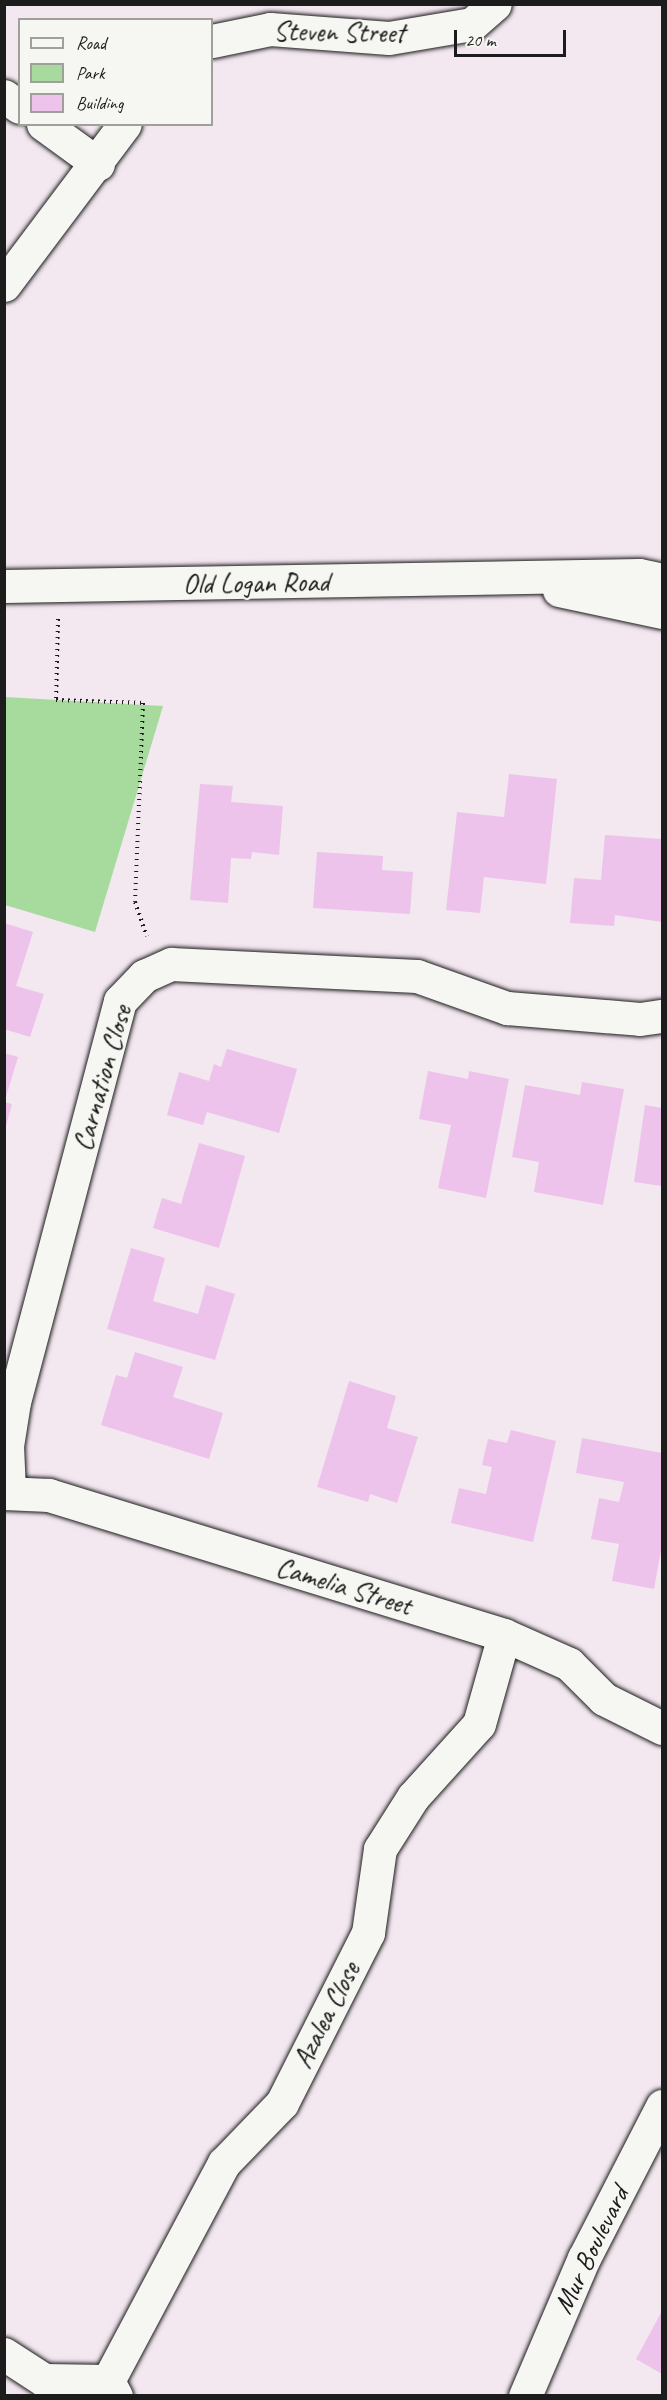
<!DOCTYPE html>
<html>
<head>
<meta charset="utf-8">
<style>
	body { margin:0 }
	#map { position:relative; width:667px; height:2400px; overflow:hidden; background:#f3e7f0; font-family:Caveat,sans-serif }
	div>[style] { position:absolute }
	.green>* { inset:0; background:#a7db9d }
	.building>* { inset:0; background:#edc3eb }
	.path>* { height:4px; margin-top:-2px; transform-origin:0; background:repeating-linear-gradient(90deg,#1c1c1c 0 1.5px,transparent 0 6px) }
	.roads { filter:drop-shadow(0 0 2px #1c1c1c) drop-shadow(0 0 2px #1c1c1c) }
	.minor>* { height:33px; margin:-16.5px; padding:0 16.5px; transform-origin:16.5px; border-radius:16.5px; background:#f6f6f2 }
	.tertiary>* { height:33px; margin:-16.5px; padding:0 16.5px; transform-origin:16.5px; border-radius:16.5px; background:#f6f6f2 }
	.secondary>* { height:33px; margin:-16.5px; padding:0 16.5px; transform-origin:16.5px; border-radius:16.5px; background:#f6f6f2 }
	span { translate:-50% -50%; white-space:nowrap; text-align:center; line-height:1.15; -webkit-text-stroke:4.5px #f6f6f2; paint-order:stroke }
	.street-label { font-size:28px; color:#1c1c1c }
	.frame { position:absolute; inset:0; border:6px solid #1c1c1c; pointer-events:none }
	.legend { position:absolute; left:18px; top:18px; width:195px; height:108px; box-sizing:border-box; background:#f6f6f2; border:2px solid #9f9f9c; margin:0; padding:8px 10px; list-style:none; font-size:18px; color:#1c1c1c }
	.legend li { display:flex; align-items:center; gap:12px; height:30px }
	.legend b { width:30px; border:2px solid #9f9f9c }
	.scale { position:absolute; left:454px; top:30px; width:112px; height:27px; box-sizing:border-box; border:3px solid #1c1c1c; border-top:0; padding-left:8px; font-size:18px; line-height:21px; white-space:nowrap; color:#1c1c1c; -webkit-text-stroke:4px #f6f6f2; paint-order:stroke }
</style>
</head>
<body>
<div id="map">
	<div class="green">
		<div style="clip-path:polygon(5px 697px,163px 706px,95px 932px,5px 905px)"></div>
	</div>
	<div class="building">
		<div style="clip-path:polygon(509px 774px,557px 779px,546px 884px,484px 877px,480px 913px,446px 910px,457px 812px,504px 817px)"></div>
		<div style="clip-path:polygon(200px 784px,233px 786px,231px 802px,283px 806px,279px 855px,252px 852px,251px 859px,231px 858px,228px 903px,190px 900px)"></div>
		<div style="clip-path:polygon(605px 835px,662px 839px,662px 922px,615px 915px,614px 926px,570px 923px,574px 878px,601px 880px)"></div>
		<div style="clip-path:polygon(317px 852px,383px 856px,382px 870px,413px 872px,410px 914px,313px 908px)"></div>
		<div style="clip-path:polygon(4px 923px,33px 932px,16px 986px,44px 994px,30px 1037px,4px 1029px)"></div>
		<div style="clip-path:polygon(227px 1049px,297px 1069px,279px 1133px,207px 1112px,203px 1125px,167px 1115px,179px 1072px,209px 1081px,214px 1064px,221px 1067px)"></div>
		<div style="clip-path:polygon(4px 1053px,18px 1057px,5px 1100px,4px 1100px)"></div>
		<div style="clip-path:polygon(428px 1071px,468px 1079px,469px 1071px,509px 1079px,486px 1198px,438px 1188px,451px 1125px,419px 1119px)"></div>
		<div style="clip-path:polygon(582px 1082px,624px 1089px,603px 1205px,534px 1192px,539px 1162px,512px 1157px,525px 1085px,580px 1095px)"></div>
		<div style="clip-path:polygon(4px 1102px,12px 1104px,5px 1130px,4px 1129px)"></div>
		<div style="clip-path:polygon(645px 1105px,662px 1108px,662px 1186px,634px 1182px)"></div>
		<div style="clip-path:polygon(199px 1143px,245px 1156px,219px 1248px,153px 1228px,162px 1198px,181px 1204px)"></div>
		<div style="clip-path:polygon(131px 1248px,165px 1258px,153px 1301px,198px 1314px,206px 1285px,235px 1294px,215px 1360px,107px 1329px)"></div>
		<div style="clip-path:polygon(135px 1352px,183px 1367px,173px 1397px,223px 1413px,209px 1459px,101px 1425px,116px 1375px,127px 1378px)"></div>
		<div style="clip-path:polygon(349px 1381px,396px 1396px,387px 1428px,418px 1437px,397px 1503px,370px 1494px,368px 1502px,317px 1487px)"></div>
		<div style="clip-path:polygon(511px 1430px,556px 1441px,533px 1542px,451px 1523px,459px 1488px,486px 1494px,492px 1467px,482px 1465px,488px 1439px,507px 1443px)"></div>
		<div style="clip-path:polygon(582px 1438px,662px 1453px,662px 1545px,654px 1589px,612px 1581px,619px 1544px,591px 1539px,599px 1498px,619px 1502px,624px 1482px,576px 1473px)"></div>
		<div style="clip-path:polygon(662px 2311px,662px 2374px,636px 2359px)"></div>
	</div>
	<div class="path">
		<div style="left:58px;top:619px;width:81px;rotate:91.4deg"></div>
		<div style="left:56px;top:700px;width:87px;rotate:2deg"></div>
		<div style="left:143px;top:703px;width:199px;rotate:92.3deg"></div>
		<div style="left:135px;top:902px;width:36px;rotate:71deg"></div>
	</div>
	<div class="roads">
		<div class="minor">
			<div style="left:212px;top:41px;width:59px;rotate:-11.7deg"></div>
			<div style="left:270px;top:29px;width:119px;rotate:4.3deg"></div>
			<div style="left:389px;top:38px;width:84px;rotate:-9.6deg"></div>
			<div style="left:472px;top:24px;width:30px;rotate:-41deg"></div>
			<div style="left:4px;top:96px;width:19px;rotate:35deg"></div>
			<div style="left:43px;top:124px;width:68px;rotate:36deg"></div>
			<div style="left:4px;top:285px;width:201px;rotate:-53.1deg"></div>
			<div style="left:9px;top:1491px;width:45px;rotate:-92.5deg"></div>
			<div style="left:7px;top:1446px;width:45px;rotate:-81deg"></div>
			<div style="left:14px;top:1402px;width:415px;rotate:-75.2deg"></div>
			<div style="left:120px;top:1001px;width:35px;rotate:-46deg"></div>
			<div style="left:144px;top:976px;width:30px;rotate:-24deg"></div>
			<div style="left:171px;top:964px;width:246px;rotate:2.8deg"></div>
			<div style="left:417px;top:976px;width:96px;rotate:19.6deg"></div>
			<div style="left:507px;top:1008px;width:133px;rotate:4.7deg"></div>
			<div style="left:640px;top:1019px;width:22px;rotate:-8deg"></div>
			<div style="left:4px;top:1493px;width:45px;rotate:2.5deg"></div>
			<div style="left:49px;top:1495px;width:476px;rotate:17.1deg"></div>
			<div style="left:504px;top:1635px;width:71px;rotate:24deg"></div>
			<div style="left:569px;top:1664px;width:49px;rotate:45deg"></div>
			<div style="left:604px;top:1699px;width:65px;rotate:26.6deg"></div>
			<div style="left:4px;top:2354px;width:48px;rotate:33deg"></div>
			<div style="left:44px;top:2380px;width:64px;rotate:0.9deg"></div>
			<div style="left:108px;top:2381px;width:17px;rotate:62deg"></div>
			<div style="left:108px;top:2381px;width:247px;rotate:-62deg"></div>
			<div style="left:224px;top:2163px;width:83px;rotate:-46deg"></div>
			<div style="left:282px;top:2103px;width:191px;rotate:-63.2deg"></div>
			<div style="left:368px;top:1933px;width:85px;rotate:-81.9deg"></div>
			<div style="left:380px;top:1849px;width:62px;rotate:-57.6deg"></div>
			<div style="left:413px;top:1797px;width:98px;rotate:-47.9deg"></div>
			<div style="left:479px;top:1724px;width:92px;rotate:-74.3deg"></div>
		</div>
		<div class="tertiary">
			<div style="left:525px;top:2396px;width:150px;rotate:-66.9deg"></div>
			<div style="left:584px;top:2258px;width:171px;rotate:-62.8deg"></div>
		</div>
		<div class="secondary">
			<div style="left:4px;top:586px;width:635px;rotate:-0.99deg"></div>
			<div style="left:639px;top:575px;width:24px;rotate:12deg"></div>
			<div style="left:559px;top:590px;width:105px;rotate:12.1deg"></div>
		</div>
	</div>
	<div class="street-label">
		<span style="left:339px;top:32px;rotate:1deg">Steven Street</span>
		<span style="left:256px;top:583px;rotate:-1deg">Old Logan Road</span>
		<span style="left:102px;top:1078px;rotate:-74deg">Carnation Close</span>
		<span style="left:344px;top:1586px;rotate:17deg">Camelia Street</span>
		<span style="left:326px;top:2015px;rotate:-63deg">Azalea Close</span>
		<span style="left:591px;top:2250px;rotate:-64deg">Mur Boulevard</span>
	</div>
	<div class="frame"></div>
	<ul class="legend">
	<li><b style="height:8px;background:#f6f6f2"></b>Road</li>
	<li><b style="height:16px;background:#a7db9d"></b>Park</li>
	<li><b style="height:16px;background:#edc3eb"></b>Building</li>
	</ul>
	<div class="scale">20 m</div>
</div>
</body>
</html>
